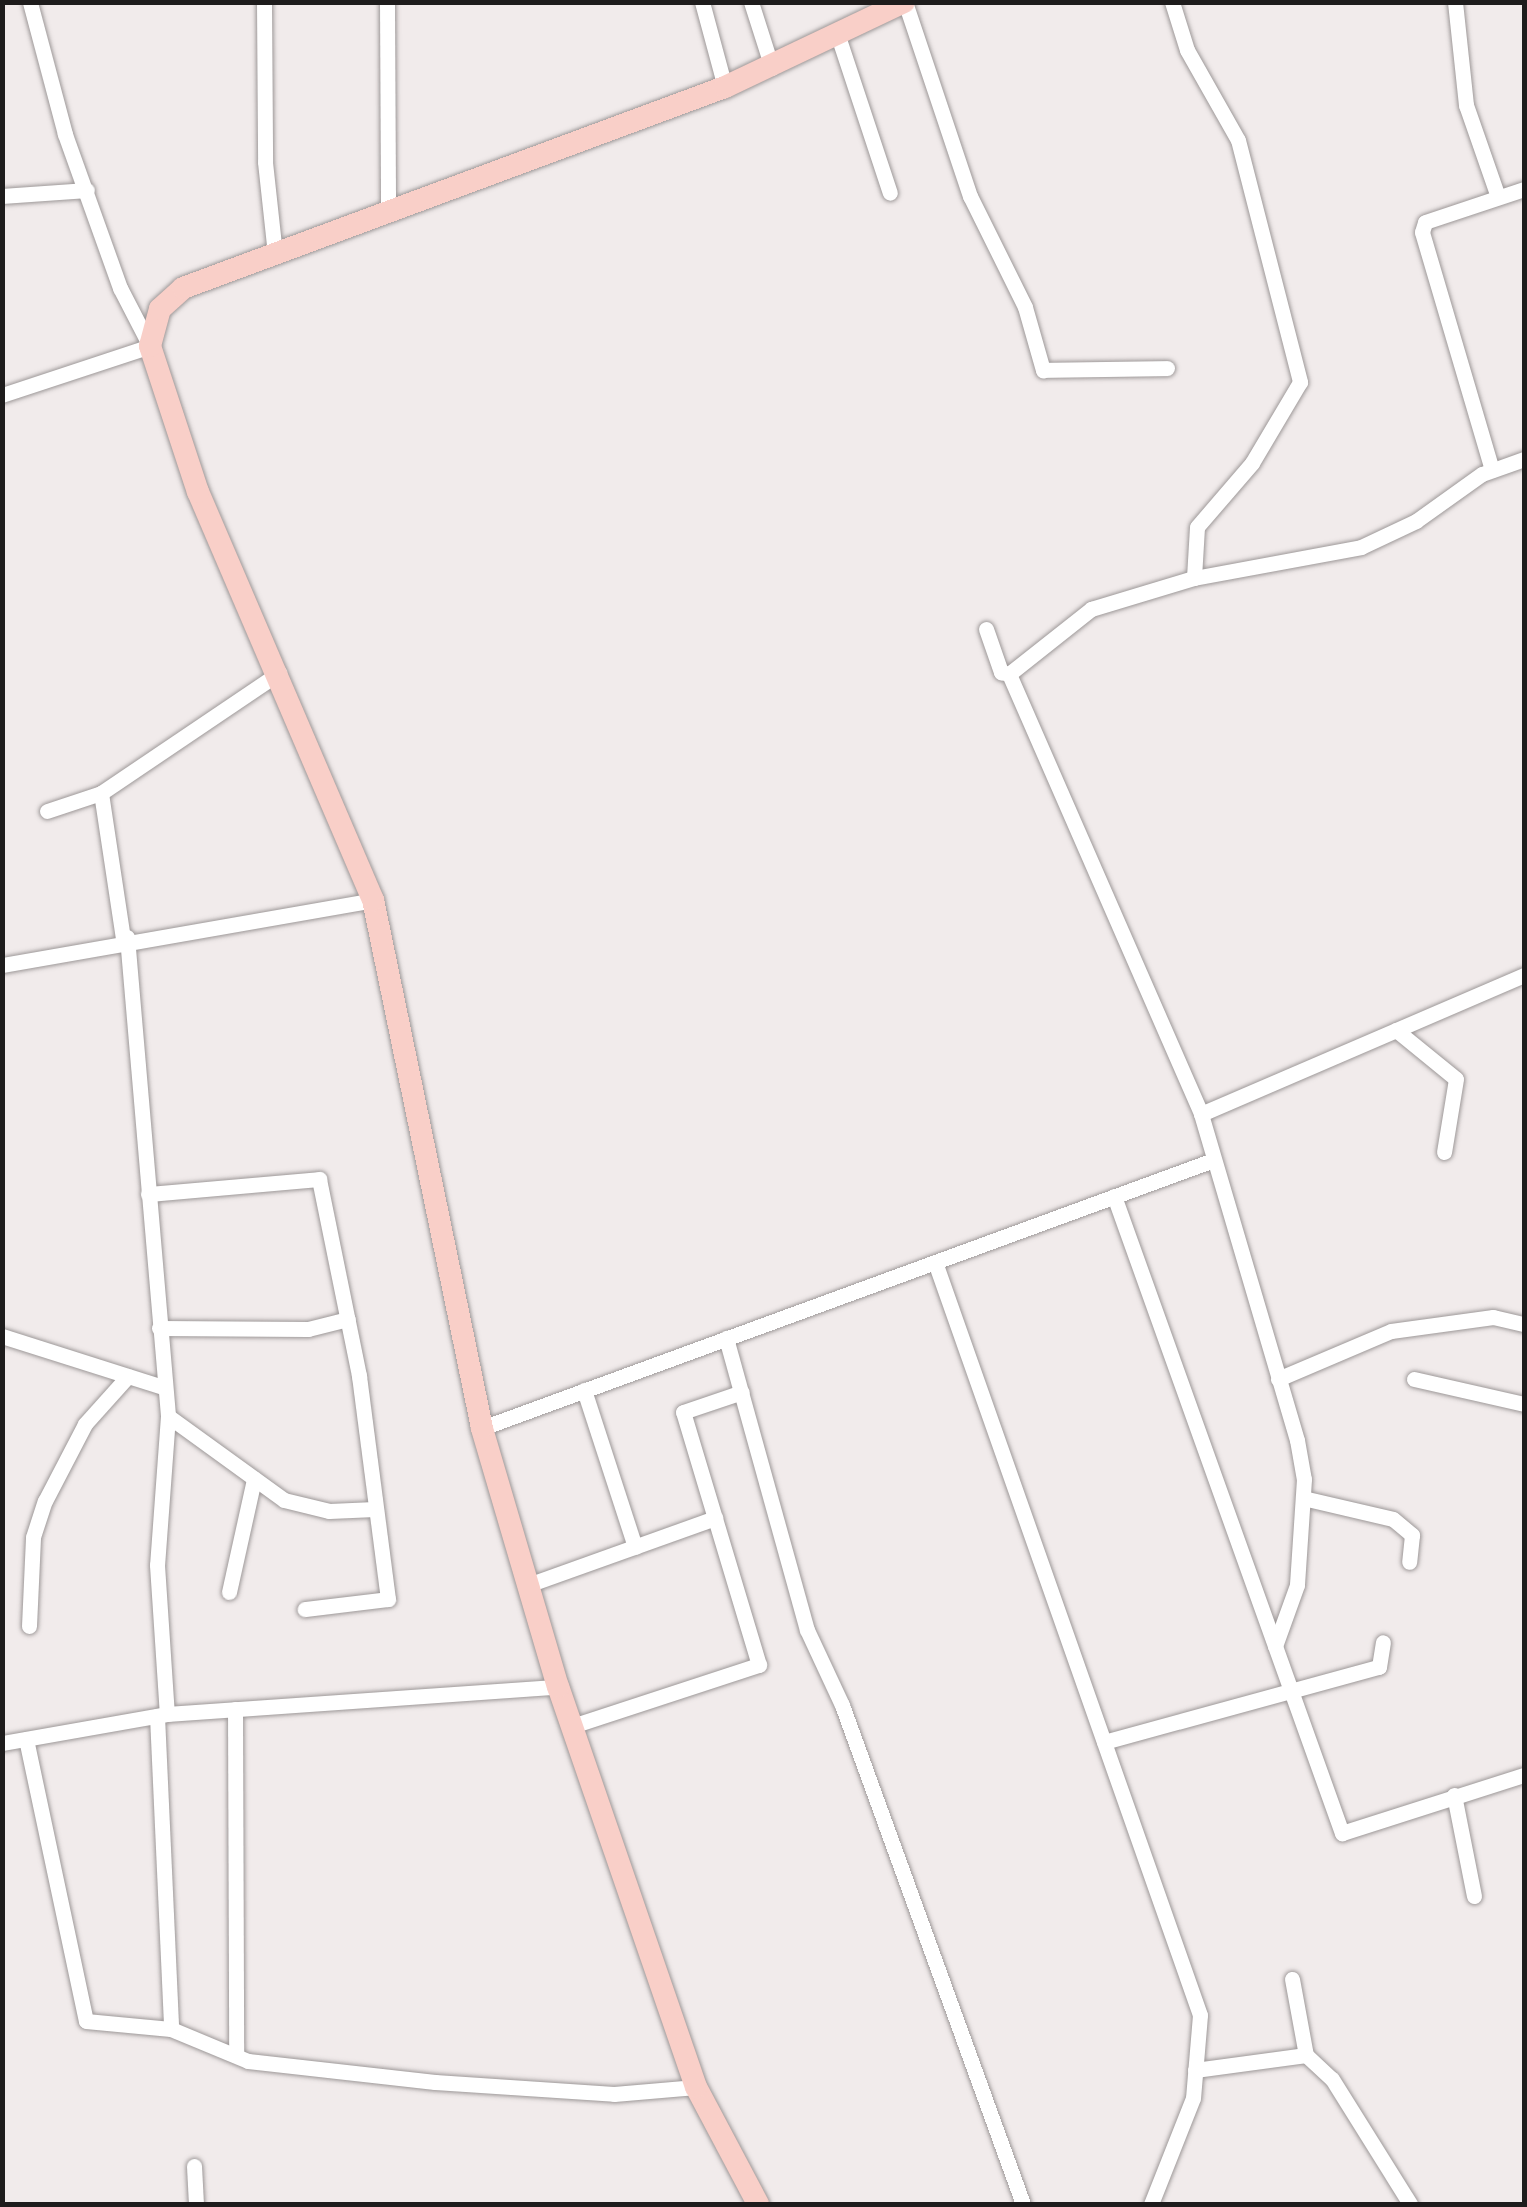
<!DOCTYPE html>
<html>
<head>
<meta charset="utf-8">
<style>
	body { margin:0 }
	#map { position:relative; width:1527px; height:2207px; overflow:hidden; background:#f1ebeb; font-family:Poppins,sans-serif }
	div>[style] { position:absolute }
	.roads { filter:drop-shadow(0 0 2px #9d9898) drop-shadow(0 0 2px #9d9898) }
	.street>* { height:15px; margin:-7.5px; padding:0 7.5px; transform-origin:7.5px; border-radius:7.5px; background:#fff }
	.secondary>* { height:22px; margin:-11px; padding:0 11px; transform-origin:11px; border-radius:11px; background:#f9cfc8 }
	span { translate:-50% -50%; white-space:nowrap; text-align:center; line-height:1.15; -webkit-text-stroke:8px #f1ebeb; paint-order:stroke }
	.frame { position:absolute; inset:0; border:5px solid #1e1c1c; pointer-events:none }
</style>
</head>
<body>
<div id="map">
	<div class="roads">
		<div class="street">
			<div style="left:264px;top:2px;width:160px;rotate:89.6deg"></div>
			<div style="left:265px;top:162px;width:93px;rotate:83.8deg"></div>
			<div style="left:387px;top:2px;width:211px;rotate:89.7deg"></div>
			<div style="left:702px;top:2px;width:88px;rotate:74.9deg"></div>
			<div style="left:751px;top:2px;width:69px;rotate:72.3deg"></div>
			<div style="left:905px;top:2px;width:205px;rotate:71.5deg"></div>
			<div style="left:970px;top:196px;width:124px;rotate:63.6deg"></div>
			<div style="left:1025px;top:307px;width:66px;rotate:74.1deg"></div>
			<div style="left:1043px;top:370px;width:124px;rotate:-0.9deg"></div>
			<div style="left:1172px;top:2px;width:50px;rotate:72.6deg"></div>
			<div style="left:1187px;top:50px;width:103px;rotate:60.5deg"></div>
			<div style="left:1238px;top:140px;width:250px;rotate:75.6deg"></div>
			<div style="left:1300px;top:382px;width:94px;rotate:120.7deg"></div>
			<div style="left:1252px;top:463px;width:84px;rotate:130.7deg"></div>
			<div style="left:1197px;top:527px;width:51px;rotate:93.4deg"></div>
			<div style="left:1455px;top:2px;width:104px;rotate:83.9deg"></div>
			<div style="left:1466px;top:105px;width:94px;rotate:70.8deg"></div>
			<div style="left:838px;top:36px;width:165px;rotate:71.7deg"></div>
			<div style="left:2px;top:196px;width:85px;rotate:-4deg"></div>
			<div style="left:2px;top:395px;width:156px;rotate:-18.3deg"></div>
			<div style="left:150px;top:346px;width:65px;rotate:-117.3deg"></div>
			<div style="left:120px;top:288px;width:164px;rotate:-109.7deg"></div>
			<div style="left:65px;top:134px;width:137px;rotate:-104.9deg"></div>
			<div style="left:1492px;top:470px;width:248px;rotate:-106.4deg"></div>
			<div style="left:1422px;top:232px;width:10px;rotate:-73deg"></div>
			<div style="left:1425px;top:222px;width:104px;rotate:-18.4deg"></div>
			<div style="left:986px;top:629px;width:46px;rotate:70.8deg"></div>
			<div style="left:1001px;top:672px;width:8px;rotate:14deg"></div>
			<div style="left:1009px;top:674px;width:105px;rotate:-38.4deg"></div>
			<div style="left:1091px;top:609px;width:108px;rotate:-16.8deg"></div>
			<div style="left:1194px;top:578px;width:170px;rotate:-10.5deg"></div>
			<div style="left:1361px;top:547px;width:61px;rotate:-25.3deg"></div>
			<div style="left:1416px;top:521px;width:81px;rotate:-35.5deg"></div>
			<div style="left:1482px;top:474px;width:45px;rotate:-19.7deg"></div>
			<div style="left:1009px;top:674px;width:480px;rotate:66.4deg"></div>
			<div style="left:1201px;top:1114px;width:340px;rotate:73.6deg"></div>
			<div style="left:1297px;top:1440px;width:40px;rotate:80deg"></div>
			<div style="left:1304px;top:1479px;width:106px;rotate:93.8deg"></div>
			<div style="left:1297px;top:1585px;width:65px;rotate:109.8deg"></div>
			<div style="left:101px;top:793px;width:147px;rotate:81.4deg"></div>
			<div style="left:47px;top:811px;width:57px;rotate:-18.4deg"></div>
			<div style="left:101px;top:793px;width:215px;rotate:-34deg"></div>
			<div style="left:127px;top:937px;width:481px;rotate:85.1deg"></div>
			<div style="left:168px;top:1416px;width:149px;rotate:94.2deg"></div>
			<div style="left:157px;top:1565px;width:149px;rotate:86.2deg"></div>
			<div style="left:2px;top:965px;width:377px;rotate:-9.9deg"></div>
			<div style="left:1396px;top:1030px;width:77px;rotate:39.2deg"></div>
			<div style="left:1456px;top:1079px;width:74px;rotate:99.3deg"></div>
			<div style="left:1201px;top:1114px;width:352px;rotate:-23.3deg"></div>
			<div style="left:148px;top:1194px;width:172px;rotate:-5deg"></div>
			<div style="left:319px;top:1179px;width:201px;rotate:78.5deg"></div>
			<div style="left:359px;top:1376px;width:225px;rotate:82.6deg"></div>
			<div style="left:388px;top:1599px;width:84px;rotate:173.1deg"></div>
			<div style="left:1114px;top:1196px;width:677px;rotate:70.31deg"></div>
			<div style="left:1342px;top:1833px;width:191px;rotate:-17.7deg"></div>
			<div style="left:935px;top:1262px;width:798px;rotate:70.61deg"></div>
			<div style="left:1200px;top:2015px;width:83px;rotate:94.8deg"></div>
			<div style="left:1193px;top:2098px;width:114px;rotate:111.6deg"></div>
			<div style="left:159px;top:1328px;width:149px;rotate:0.4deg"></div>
			<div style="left:308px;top:1329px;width:41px;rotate:-14deg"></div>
			<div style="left:2px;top:1336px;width:169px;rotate:17.6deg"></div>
			<div style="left:726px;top:1338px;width:303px;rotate:74.5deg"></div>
			<div style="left:807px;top:1630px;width:83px;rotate:65deg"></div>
			<div style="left:842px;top:1705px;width:531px;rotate:70.06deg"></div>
			<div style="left:1278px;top:1379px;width:123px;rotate:-23deg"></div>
			<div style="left:1391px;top:1331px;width:103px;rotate:-7.8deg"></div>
			<div style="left:1493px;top:1317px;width:32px;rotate:13deg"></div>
			<div style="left:1414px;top:1379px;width:113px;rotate:12.8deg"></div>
			<div style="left:584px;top:1390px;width:165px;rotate:72deg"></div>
			<div style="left:168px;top:1416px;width:143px;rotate:35.9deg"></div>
			<div style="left:284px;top:1500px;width:46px;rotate:13.7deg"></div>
			<div style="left:329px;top:1511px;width:46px;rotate:-2.5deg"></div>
			<div style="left:482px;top:1428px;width:776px;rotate:-20.12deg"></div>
			<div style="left:1303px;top:1498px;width:92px;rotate:13.1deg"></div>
			<div style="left:1393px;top:1519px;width:25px;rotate:40deg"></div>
			<div style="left:1412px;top:1535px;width:27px;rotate:96deg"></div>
			<div style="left:528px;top:1585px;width:199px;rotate:-19.7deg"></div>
			<div style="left:229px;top:1592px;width:116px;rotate:-77.5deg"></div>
			<div style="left:29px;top:1626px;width:89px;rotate:-87.4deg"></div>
			<div style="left:33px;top:1537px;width:38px;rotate:-72deg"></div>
			<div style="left:45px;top:1501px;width:87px;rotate:-62.5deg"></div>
			<div style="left:85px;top:1424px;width:64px;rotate:-48.1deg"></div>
			<div style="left:235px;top:1709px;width:345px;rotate:89.8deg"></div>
			<div style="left:157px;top:1716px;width:313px;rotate:87.4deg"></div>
			<div style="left:572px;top:1726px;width:197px;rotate:-18.1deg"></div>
			<div style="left:759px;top:1665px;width:264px;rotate:-106.7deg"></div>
			<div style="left:683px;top:1412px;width:62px;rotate:-18.7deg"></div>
			<div style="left:26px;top:1739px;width:288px;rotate:78deg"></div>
			<div style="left:86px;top:2021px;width:85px;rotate:5.4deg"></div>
			<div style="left:171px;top:2029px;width:83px;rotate:22.6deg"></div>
			<div style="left:248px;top:2061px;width:188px;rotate:6.4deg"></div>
			<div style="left:435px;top:2082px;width:179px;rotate:3.8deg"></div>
			<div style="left:614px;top:2094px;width:82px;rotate:-4.9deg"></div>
			<div style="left:1104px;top:1742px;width:285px;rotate:-15.3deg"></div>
			<div style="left:1379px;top:1667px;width:25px;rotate:-81deg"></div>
			<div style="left:2px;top:1743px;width:168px;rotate:-10deg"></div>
			<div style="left:167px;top:1714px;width:392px;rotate:-4deg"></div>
			<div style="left:1454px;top:1795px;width:103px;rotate:78.8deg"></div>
			<div style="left:1292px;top:1979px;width:77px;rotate:79.6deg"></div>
			<div style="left:1306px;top:2055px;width:35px;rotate:43deg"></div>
			<div style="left:1332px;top:2079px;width:147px;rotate:58deg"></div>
			<div style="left:1195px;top:2070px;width:112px;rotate:-7.7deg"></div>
			<div style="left:194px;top:2166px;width:38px;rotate:87deg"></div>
		</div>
		<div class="secondary">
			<div style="left:758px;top:2204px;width:132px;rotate:-117.9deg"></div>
			<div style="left:696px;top:2087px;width:423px;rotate:-109deg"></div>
			<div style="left:558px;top:1687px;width:270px;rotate:-106.4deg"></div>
			<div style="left:482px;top:1428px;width:539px;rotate:-101.66deg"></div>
			<div style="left:373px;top:900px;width:444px;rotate:-113.2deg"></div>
			<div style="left:198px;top:492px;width:154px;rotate:-108.2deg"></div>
			<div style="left:150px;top:346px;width:38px;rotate:-75deg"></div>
			<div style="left:160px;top:309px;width:31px;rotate:-42deg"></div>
			<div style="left:183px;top:288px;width:578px;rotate:-20.35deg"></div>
			<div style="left:725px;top:87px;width:198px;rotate:-25.4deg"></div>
		</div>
	</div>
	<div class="frame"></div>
</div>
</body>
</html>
